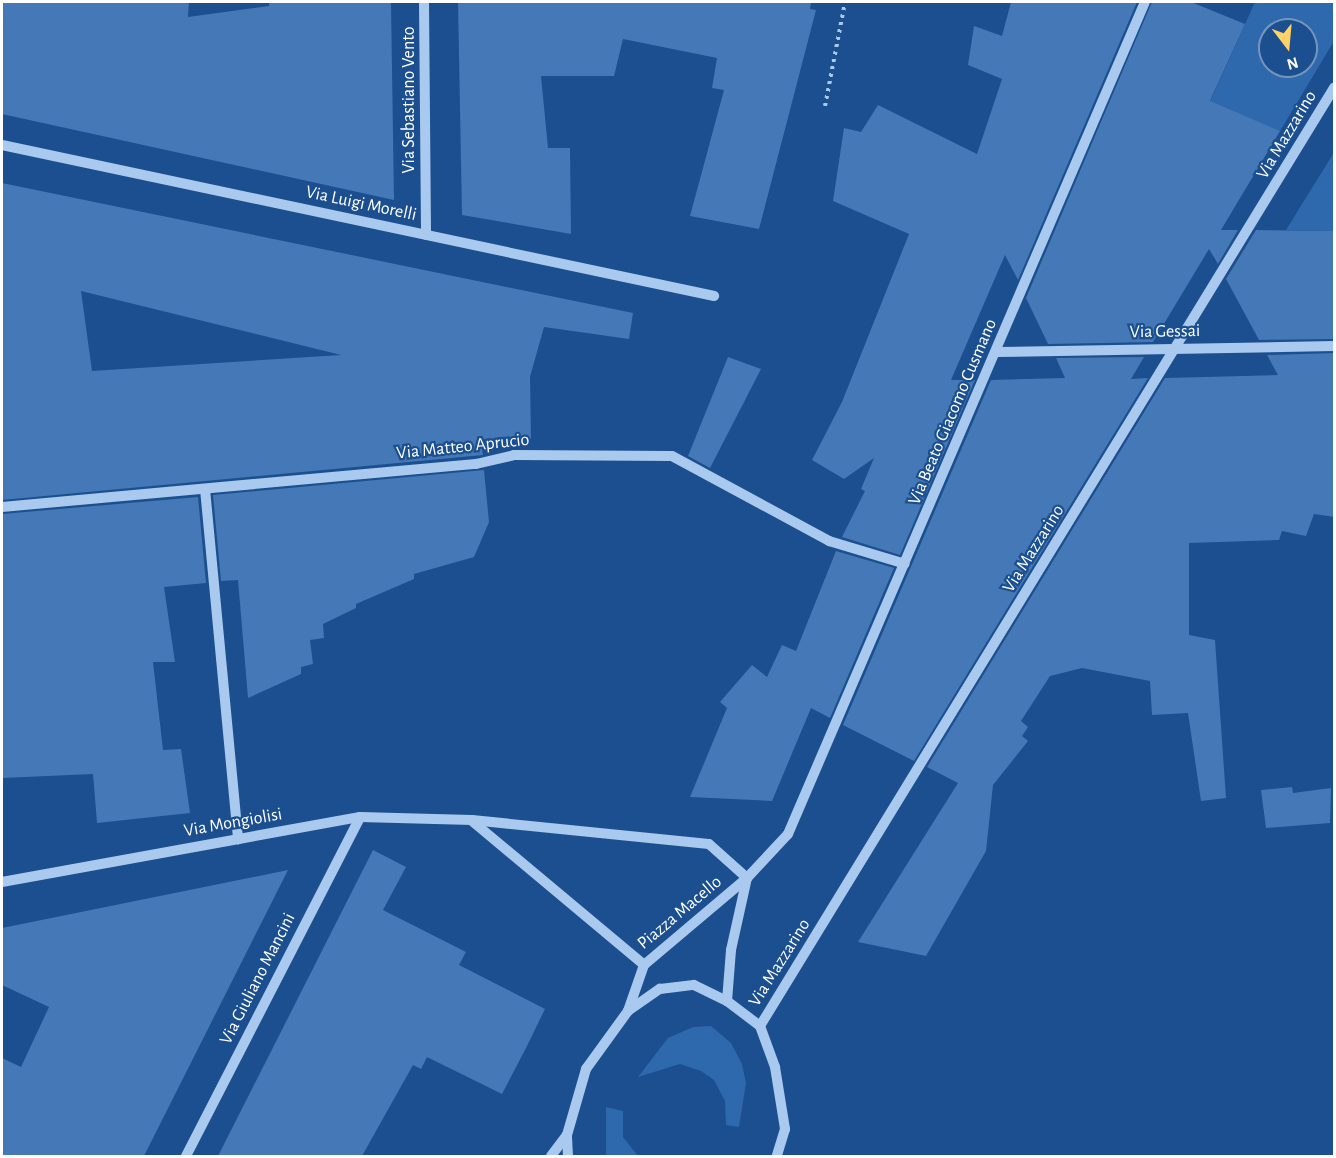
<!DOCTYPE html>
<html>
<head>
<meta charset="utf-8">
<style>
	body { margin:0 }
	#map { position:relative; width:1336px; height:1158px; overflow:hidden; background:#1b4f8f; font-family:"Alegreya Sans",sans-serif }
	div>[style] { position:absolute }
	.green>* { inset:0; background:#2e69ad }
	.building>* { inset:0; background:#4478b7 }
	.path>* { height:4px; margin-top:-2px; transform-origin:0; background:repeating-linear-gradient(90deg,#a9c9ee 0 3px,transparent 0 7.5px) }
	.minor>* { height:10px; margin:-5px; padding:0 5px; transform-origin:5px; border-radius:5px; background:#a9c9ee }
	span { translate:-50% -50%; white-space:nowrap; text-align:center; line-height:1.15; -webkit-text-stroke:4.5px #1b4f8f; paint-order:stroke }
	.street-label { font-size:18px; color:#fff }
	.frame { position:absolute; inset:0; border:3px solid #fff; pointer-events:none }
	.north { position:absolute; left:1258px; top:18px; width:60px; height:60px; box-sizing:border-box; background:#1b4f8f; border:2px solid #7695bc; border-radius:50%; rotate:164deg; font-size:16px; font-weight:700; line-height:24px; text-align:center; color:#fff }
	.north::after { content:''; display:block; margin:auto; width:21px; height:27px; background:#ffd166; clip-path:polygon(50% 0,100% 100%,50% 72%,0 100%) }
</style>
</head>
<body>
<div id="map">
	<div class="green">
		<div style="clip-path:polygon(evenodd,1255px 2px,1334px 2px,1334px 41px,1280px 131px,1229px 110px,1206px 111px,1255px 2px,1270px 30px,1306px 30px,1306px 66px,1270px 66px,1270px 30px)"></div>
		<div style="clip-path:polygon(1334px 152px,1334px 231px,1286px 230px,1333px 154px)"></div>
		<div style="clip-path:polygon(711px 1026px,731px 1043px,742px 1064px,746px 1083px,739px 1127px,726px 1125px,725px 1101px,714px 1080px,701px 1071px,680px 1064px,638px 1077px,668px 1038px,693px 1027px)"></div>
		<div style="clip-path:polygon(606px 1107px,623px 1111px,623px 1137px,638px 1156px,606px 1156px)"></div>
	</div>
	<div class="building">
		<div style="clip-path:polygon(2px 2px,189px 2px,188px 17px,269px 6px,269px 2px,391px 2px,394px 200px,2px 114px)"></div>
		<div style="clip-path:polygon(458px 2px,811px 2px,810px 9px,816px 10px,759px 229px,690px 216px,724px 90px,712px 88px,717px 58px,623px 39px,614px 76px,541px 76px,548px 148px,570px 148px,571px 234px,462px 215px)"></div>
		<div style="clip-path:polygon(1011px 2px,1137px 2px,1018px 280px,1005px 255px,951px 380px,975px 380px,900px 555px,842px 537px,865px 491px,861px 489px,874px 458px,844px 479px,812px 460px,842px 402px,909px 234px,833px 201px,844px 128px,861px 132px,878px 105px,977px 154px,1002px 79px,968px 65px,974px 26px,1002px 36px)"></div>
		<div style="clip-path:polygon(1152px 2px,1191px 2px,1245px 24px,1210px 101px,1280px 131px,1221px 230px,1238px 230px,1218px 264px,1209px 249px,1153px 342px,1048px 344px,1026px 298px)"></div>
		<div style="clip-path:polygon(evenodd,2px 183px,633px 313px,629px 339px,544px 327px,530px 377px,531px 439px,481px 442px,483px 455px,2px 500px,2px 183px,81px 291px,341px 355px,92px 371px,81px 291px)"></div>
		<div style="clip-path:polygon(1256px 230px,1335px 231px,1335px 339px,1259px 340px,1226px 279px)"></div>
		<div style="clip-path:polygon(1335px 353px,1335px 517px,1314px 514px,1306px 536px,1282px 531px,1279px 540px,1189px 543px,1189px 635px,1215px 640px,1226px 798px,1201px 801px,1188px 713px,1152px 715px,1150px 681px,1082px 668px,1050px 676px,1021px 721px,1028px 727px,1022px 736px,1028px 741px,993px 785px,986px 851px,926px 956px,858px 942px,958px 783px,927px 767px,1165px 378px,1278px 375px,1267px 355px)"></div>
		<div style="clip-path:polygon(728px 357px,761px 369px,710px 468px,688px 456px)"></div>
		<div style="clip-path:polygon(1144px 357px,1131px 379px,1148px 378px,914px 761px,843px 725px,991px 380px,1065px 378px,1056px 358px)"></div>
		<div style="clip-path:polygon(484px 470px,489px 522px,474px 557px,414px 574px,414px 579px,356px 604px,356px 608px,323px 624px,324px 638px,310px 640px,313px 664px,301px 667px,301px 674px,248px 698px,238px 580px,221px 581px,213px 495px)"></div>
		<div style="clip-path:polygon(198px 497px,206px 583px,164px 587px,175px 662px,153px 662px,163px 750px,181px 749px,190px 813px,97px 823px,93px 774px,2px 778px,2px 514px)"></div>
		<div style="clip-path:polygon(836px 551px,894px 568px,830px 718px,811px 708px,772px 801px,690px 797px,727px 708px,720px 702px,752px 665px,767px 677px,782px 645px,796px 651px)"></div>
		<div style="clip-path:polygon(1292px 787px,1293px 793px,1331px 788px,1330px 823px,1266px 828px,1261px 790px)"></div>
		<div style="clip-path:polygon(373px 850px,406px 867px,383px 910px,466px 952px,459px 965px,545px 1009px,527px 1046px,502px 1094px,427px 1057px,421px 1069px,413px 1065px,362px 1156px,218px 1156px)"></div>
		<div style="clip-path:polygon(288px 870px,144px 1156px,2px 1156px,2px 1058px,21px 1067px,49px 1007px,2px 985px,2px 928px)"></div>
	</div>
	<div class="path">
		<div style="left:825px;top:106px;width:106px;rotate:-79.1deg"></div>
	</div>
	<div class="minor">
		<div style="left:424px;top:2px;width:233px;rotate:89.5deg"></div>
		<div style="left:2px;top:145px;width:728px;rotate:11.97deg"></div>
		<div style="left:997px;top:352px;width:337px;rotate:-1deg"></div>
		<div style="left:205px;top:489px;width:352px;rotate:84.6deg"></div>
		<div style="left:2px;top:507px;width:476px;rotate:-5.2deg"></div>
		<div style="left:476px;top:464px;width:39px;rotate:-13deg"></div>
		<div style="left:514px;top:455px;width:158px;rotate:0.4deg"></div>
		<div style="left:672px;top:456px;width:179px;rotate:28.4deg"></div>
		<div style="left:829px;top:541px;width:79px;rotate:16.8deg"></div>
		<div style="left:472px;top:821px;width:224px;rotate:39.9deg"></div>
		<div style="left:2px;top:882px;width:364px;rotate:-10.3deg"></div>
		<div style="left:360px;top:817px;width:112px;rotate:1.5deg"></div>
		<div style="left:472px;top:820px;width:238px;rotate:5.8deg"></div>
		<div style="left:709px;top:844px;width:51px;rotate:41.8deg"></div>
		<div style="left:727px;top:1001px;width:51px;rotate:-85.5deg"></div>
		<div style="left:731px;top:950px;width:74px;rotate:-77.5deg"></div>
		<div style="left:628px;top:1011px;width:49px;rotate:-70.8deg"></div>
		<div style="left:644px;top:965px;width:135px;rotate:-40.2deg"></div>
		<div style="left:747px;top:878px;width:60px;rotate:-47deg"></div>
		<div style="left:788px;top:834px;width:905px;rotate:-66.78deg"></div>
		<div style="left:760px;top:1026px;width:1100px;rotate:-58.54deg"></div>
		<div style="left:186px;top:1156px;width:381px;rotate:-62.8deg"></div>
		<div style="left:551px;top:1156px;width:26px;rotate:-53deg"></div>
		<div style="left:568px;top:1156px;width:21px;rotate:-93deg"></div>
		<div style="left:567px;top:1135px;width:69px;rotate:-73.9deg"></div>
		<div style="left:586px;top:1069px;width:72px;rotate:-54.1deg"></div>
		<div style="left:628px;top:1011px;width:39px;rotate:-35deg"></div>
		<div style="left:660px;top:989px;width:34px;rotate:-7deg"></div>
		<div style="left:694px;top:985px;width:37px;rotate:26deg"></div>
		<div style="left:727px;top:1001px;width:41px;rotate:37.1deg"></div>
		<div style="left:760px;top:1026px;width:44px;rotate:69.9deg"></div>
		<div style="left:775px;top:1067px;width:63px;rotate:80.8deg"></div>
		<div style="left:785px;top:1129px;width:28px;rotate:107deg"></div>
	</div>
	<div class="street-label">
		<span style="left:409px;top:100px;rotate:-90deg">Via Sebastiano Vento</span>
		<span style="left:1287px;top:135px;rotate:-59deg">Via Mazzarino</span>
		<span style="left:361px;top:204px;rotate:12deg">Via Luigi Morelli</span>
		<span style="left:1165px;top:332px;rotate:-1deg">Via Gessai</span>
		<span style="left:953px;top:412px;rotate:-67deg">Via Beato Giacomo Cusmano</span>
		<span style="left:463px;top:447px;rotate:-6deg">Via Matteo Aprucio</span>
		<span style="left:1034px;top:549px;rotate:-58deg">Via Mazzarino</span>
		<span style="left:233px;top:823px;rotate:-10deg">Via Mongiolisi</span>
		<span style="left:680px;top:913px;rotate:-40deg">Piazza Macello</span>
		<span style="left:780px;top:963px;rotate:-58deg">Via Mazzarino</span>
		<span style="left:258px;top:979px;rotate:-63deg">Via Giuliano Mancini</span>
	</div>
	<div class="frame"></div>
	<div class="north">N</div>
</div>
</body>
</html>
